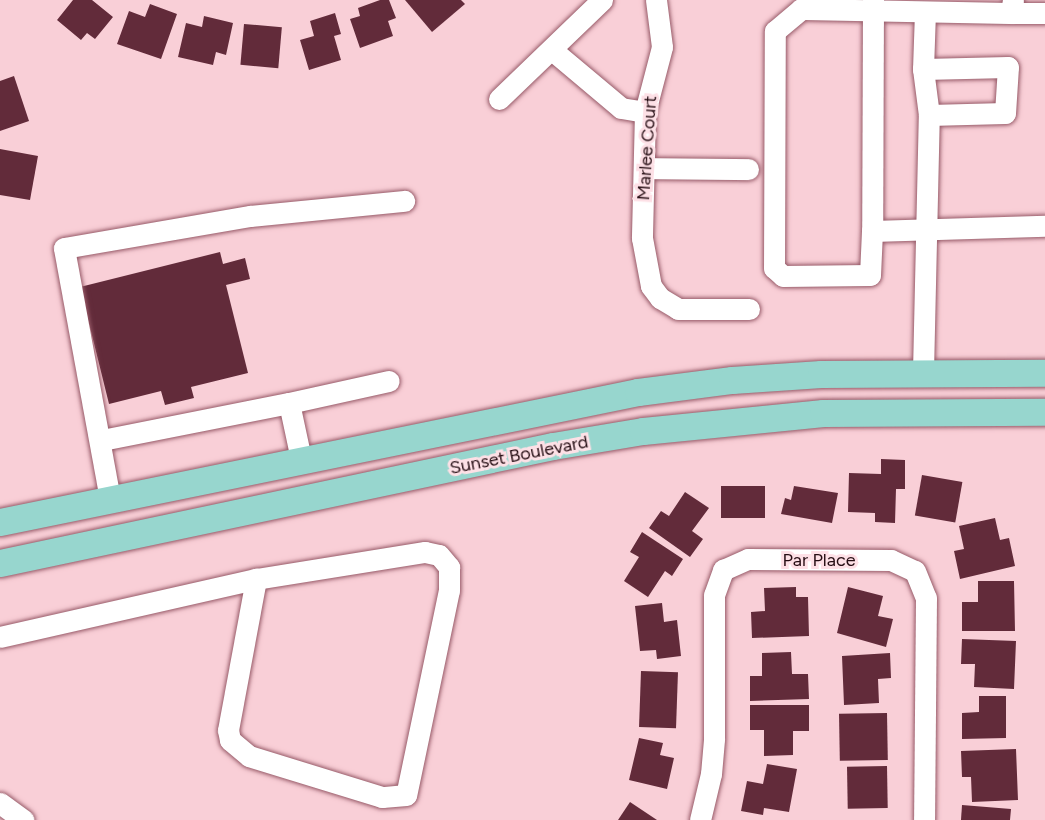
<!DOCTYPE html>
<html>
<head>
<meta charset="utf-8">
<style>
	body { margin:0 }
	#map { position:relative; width:1045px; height:820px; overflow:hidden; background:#f9cfd7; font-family:Figtree,sans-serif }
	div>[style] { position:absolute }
	.building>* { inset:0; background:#622b3a; transform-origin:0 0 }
	.roads { filter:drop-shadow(0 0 2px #975a68) drop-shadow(0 0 2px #975a68) }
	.minor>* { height:21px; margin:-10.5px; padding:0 10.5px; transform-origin:10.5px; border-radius:10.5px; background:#fff }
	.major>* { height:27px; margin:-13.5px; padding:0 13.5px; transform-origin:13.5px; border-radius:13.5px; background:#97d6ce }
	span { translate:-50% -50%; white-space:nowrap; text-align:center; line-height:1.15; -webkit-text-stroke:6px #fde0e6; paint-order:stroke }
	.street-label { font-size:18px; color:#260e14 }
</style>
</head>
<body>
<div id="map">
	<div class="building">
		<div style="clip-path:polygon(73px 0,92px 0,113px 17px,95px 39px,87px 33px,81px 40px,57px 20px)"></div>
		<div style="clip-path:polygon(380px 0,389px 0,396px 18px,388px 21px,393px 36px,360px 48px,350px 19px,360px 16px,358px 8px)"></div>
		<div style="clip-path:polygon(405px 0,461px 0,465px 4px,432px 32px)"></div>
		<div style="clip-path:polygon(150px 4px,177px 14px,161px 59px,117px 44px,129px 11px,145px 17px)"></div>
		<div style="clip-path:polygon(335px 13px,341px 34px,334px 36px,341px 60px,309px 70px,300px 40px,314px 36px,310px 21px)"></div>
		<div style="clip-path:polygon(204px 16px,233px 23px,226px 55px,216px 52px,213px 65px,178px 57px,186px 23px,202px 27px)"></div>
		<div style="left:244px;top:24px;width:38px;height:41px;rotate:5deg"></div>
		<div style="clip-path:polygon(14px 76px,29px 121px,0 131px,0 81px)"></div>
		<div style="clip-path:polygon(0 149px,38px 156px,30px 200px,0 195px)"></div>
		<div style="clip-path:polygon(220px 252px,223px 264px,245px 258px,250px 279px,226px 285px,248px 373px,191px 387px,194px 398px,165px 405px,161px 391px,109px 404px,80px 287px)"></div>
		<div style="clip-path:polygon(881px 459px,905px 460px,905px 489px,896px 489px,895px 523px,875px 522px,875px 513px,848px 512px,849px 473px,881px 474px)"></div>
		<div style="left:922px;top:475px;width:41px;height:41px;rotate:10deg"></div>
		<div style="left:721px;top:486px;width:44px;height:32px"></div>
		<div style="clip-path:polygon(794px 486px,838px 493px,832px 523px,781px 514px,785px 498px,791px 500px)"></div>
		<div style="clip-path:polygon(685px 492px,709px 508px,692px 531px,703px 539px,690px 557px,649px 528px,661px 511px,669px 516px)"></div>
		<div style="clip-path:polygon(995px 518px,1000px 540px,1009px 538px,1015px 566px,960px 579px,954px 551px,964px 549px,959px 526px)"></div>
		<div style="clip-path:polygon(642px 532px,683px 559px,672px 576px,665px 571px,648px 597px,624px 581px,639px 557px,630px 552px)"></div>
		<div style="clip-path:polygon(978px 581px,1014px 581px,1015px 631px,962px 631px,962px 602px,978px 602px)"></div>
		<div style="clip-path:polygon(796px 587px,796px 597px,808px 597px,809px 636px,752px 638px,751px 612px,765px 611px,764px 588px)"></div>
		<div style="clip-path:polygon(848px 587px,883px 596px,878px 616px,893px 619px,886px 647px,837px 633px)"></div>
		<div style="clip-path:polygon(662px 603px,664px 622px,677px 620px,681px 656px,657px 659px,656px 650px,640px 651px,635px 606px)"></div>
		<div style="clip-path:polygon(962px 639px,1016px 641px,1014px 689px,974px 687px,975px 664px,961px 664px)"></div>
		<div style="clip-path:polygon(791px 652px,792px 674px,808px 674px,809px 699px,750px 701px,750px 676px,762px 676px,762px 653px)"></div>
		<div style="clip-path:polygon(890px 653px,891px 678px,878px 679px,879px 703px,844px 705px,842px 656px)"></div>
		<div style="left:641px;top:671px;width:37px;height:56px;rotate:2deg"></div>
		<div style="clip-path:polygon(979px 696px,1006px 696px,1006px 738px,962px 739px,962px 713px,979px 712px)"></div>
		<div style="clip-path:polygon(750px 705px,809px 705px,809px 731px,793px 731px,793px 755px,764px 756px,764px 730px,750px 730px)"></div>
		<div style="left:887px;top:713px;width:47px;height:48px;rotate:89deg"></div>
		<div style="clip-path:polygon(639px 738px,663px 743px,660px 755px,674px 758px,667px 789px,629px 780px)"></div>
		<div style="clip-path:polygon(1016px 749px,1018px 800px,972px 802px,971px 777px,962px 777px,961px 751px)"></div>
		<div style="clip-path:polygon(767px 764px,797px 769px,789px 812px,764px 808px,763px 815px,741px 811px,747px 781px,763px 784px)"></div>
		<div style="left:887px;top:766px;width:42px;height:40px;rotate:89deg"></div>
		<div style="clip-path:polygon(630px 802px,657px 820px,618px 820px)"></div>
		<div style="clip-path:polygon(962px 805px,1011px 809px,1010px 820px,961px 820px)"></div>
	</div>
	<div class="roads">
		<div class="minor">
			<div style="left:656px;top:0;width:47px;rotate:82.7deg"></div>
			<div style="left:662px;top:47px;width:67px;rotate:104.7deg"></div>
			<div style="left:645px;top:112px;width:126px;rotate:91.4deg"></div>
			<div style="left:642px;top:238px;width:49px;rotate:79.4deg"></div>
			<div style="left:651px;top:286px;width:15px;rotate:53deg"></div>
			<div style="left:660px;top:298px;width:21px;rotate:31deg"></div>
			<div style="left:678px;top:309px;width:71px"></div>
			<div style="left:873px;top:0;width:231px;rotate:90.2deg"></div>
			<div style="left:872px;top:231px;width:173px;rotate:-1.7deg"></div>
			<div style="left:1013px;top:0;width:13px;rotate:99deg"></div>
			<div style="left:1011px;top:13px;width:34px"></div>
			<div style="left:552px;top:50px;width:90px;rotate:40deg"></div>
			<div style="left:621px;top:108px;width:24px;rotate:9deg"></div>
			<div style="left:923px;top:69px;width:46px;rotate:82.6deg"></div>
			<div style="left:499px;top:99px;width:143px;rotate:-43.9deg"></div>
			<div style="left:644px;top:168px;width:104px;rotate:0.6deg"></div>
			<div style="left:872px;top:231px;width:44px;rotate:92.6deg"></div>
			<div style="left:870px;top:275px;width:87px;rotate:179.3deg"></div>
			<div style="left:783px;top:276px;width:12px;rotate:-138deg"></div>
			<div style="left:774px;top:268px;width:237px;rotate:-89.8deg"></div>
			<div style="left:775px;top:31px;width:34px;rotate:-40deg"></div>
			<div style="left:801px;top:9px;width:210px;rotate:1.1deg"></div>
			<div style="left:923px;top:372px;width:257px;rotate:-88.7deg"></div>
			<div style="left:929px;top:115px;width:76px;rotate:-1.5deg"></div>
			<div style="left:1005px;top:113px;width:46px;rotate:-86.3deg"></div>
			<div style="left:1008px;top:67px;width:85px;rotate:178.7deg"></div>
			<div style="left:923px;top:69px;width:56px;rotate:-88deg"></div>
			<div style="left:102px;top:440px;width:191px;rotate:-11.2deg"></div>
			<div style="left:301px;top:459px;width:57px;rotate:-102.1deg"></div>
			<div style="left:289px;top:403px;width:102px;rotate:-12.4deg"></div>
			<div style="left:110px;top:499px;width:255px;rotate:-100.4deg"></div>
			<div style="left:64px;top:248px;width:189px;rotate:-9.8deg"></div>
			<div style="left:250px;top:216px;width:155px;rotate:-5.6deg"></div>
			<div style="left:0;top:637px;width:262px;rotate:-12.8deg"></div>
			<div style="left:256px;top:579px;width:171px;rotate:-9.1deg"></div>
			<div style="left:425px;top:552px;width:14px;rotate:12deg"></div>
			<div style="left:439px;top:555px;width:16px;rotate:50deg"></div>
			<div style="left:449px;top:567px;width:23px;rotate:90deg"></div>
			<div style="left:449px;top:590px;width:209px;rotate:101.8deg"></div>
			<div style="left:406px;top:795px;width:24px;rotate:175deg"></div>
			<div style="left:382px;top:797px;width:139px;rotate:-162.9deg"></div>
			<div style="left:249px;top:756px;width:25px;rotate:-140deg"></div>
			<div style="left:230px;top:740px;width:10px;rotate:-101deg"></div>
			<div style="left:228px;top:730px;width:154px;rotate:-79.5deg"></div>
			<div style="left:0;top:803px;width:29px;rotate:36deg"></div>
			<div style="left:700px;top:820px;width:47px;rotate:-76.6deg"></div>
			<div style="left:711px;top:774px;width:36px;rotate:-85deg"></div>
			<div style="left:714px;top:738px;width:143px;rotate:-90deg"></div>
			<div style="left:714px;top:595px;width:27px;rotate:-70deg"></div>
			<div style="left:723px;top:570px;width:27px;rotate:-24deg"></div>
			<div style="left:748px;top:559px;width:143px;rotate:0.4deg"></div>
			<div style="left:891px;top:560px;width:26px;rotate:25deg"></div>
			<div style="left:915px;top:571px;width:29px;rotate:68deg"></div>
			<div style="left:926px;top:598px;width:222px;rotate:90.5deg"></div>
		</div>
		<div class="major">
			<div style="left:0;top:522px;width:651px;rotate:-11.52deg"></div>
			<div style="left:638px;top:392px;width:95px;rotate:-7.3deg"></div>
			<div style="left:732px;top:380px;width:89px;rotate:-3.9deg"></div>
			<div style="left:821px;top:374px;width:224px;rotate:-0.3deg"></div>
			<div style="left:0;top:563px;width:565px;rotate:-11.95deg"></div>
			<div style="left:553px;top:446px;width:91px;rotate:-9.5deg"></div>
			<div style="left:643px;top:431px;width:181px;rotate:-5.7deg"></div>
			<div style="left:823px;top:413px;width:222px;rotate:-0.3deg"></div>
		</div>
	</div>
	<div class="street-label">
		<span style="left:647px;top:148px;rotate:-86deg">Marlee Court</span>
		<span style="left:519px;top:455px;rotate:-11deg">Sunset Boulevard</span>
		<span style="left:819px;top:560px">Par Place</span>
	</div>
</div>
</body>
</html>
